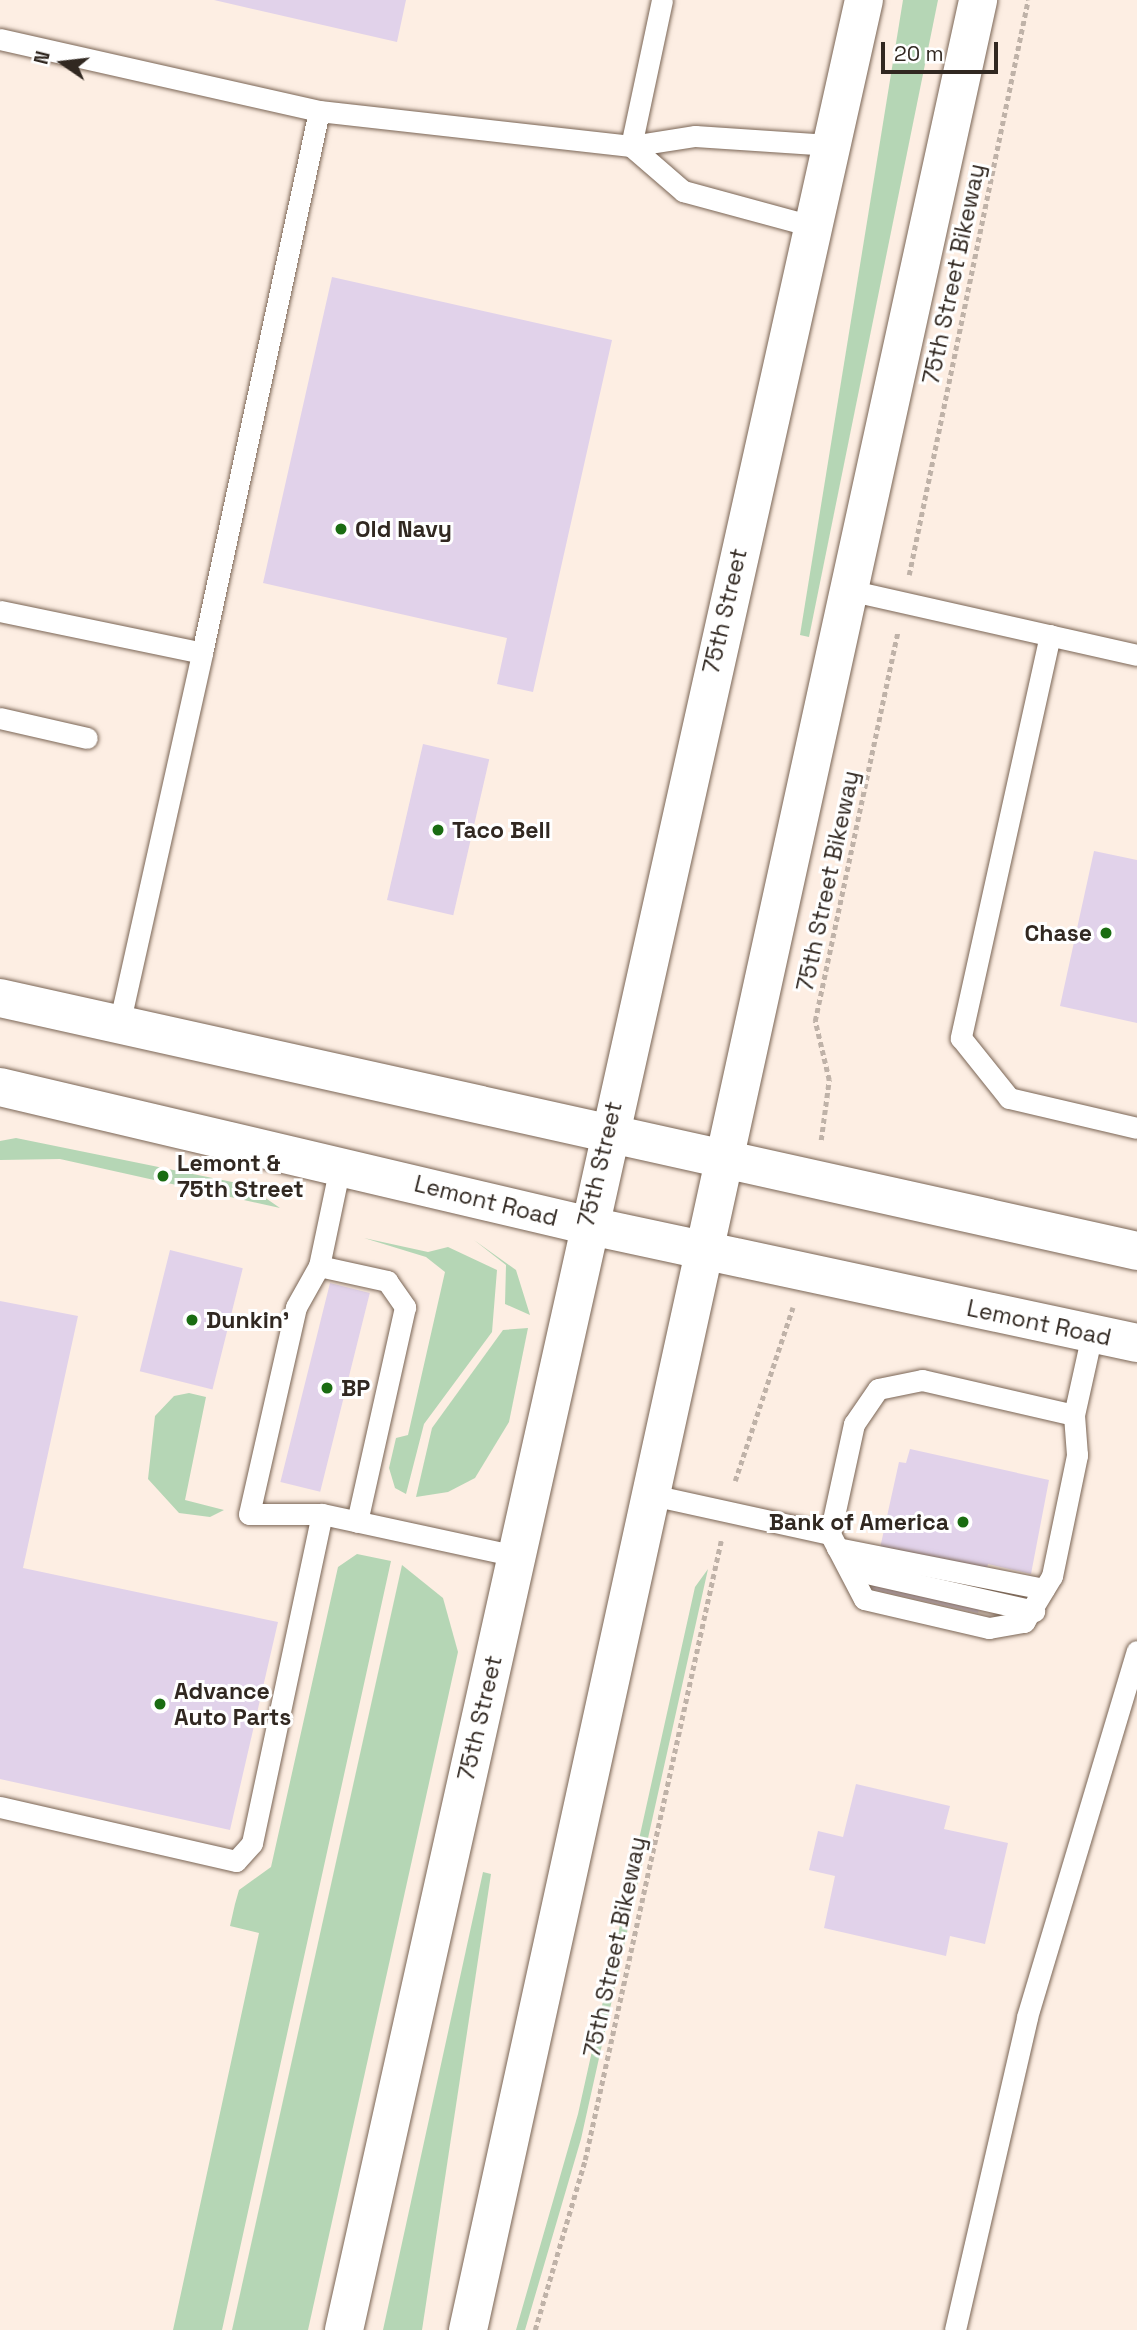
<!DOCTYPE html>
<html>
<head>
<meta charset="utf-8">
<style>
	body { margin:0 }
	#map { position:relative; width:1137px; height:2330px; overflow:hidden; background:#fdeee3; font-family:"Space Grotesk",sans-serif }
	div>[style] { position:absolute }
	.green>* { inset:0; background:#b5d6b5 }
	.building>* { inset:0; background:#e1d2ea; transform-origin:0 0 }
	.path>* { height:4.5px; margin-top:-2.25px; transform-origin:0; background:repeating-linear-gradient(90deg,#bfb2a8 0 5px,transparent 0 8.5px) }
	.roads { filter:drop-shadow(0 0 2px #7a6555) drop-shadow(0 0 2px #7a6555) }
	.lane>* { height:21px; margin:-10.5px; padding:0 10.5px; transform-origin:10.5px; border-radius:10.5px; background:#fff }
	.secondary>* { height:38px; margin:-19px; padding:0 19px; transform-origin:19px; border-radius:19px; background:#fff }
	.dots>* { width:19px; height:19px; translate:-50% -50%; box-sizing:border-box; border:4px solid #fff; border-radius:50% }
	span { translate:-50% -50%; white-space:nowrap; text-align:center; line-height:1.15; -webkit-text-stroke:6px #fff; paint-order:stroke }
	.street-label { font-size:23px; color:#312821 }
	.poi-label { font-size:23px; color:#312821; font-weight:700 }
	.left { translate:0 -50%; text-align:left }
	.right { translate:-100% -50%; text-align:right }
	.north { position:absolute; left:28px; top:28px; width:70px; height:70px; -webkit-text-stroke:5px #fff; paint-order:stroke; rotate:284deg; font-size:19px; font-weight:700; line-height:28px; text-align:center; color:#312821 }
	.north::after { content:''; display:block; margin:auto; width:24px; height:32px; background:#312821; clip-path:polygon(50% 0,100% 100%,50% 72%,0 100%) }
	.scale { position:absolute; left:881px; top:42px; width:117px; height:32px; box-sizing:border-box; border:4px solid #312821; border-top:0; padding-left:9px; font-size:21px; line-height:24px; white-space:nowrap; color:#312821; -webkit-text-stroke:5px #fff; paint-order:stroke }
</style>
</head>
<body>
<div id="map">
	<div class="green">
		<div style="clip-path:polygon(903px 0,938px 0,809px 637px,800px 635px)"></div>
		<div style="clip-path:polygon(16px 1138px,247px 1185px,280px 1208px,60px 1159px,0 1160px,0 1141px)"></div>
		<div style="clip-path:polygon(364px 1238px,428px 1252px,448px 1247px,497px 1270px,492px 1332px,424px 1424px,406px 1494px,395px 1488px,389px 1468px,396px 1438px,408px 1435px,445px 1272px,426px 1257px)"></div>
		<div style="clip-path:polygon(474px 1240px,516px 1270px,530px 1315px,505px 1304px,506px 1265px)"></div>
		<div style="clip-path:polygon(528px 1328px,509px 1422px,475px 1478px,448px 1492px,416px 1497px,432px 1428px,503px 1330px)"></div>
		<div style="clip-path:polygon(189px 1393px,206px 1397px,185px 1500px,224px 1510px,210px 1517px,179px 1513px,148px 1479px,155px 1416px,174px 1396px)"></div>
		<div style="clip-path:polygon(357px 1554px,391px 1561px,222px 2330px,173px 2330px,259px 1933px,230px 1926px,235px 1904px,239px 1890px,271px 1867px,338px 1567px)"></div>
		<div style="clip-path:polygon(402px 1565px,443px 1598px,458px 1652px,308px 2330px,232px 2330px)"></div>
		<div style="clip-path:polygon(708px 1569px,581px 2139px,525px 2330px,516px 2330px,578px 2114px,695px 1587px)"></div>
		<div style="clip-path:polygon(483px 1872px,491px 1874px,422px 2330px,383px 2330px)"></div>
	</div>
	<div class="building">
		<div style="clip-path:polygon(214px 0,406px 0,397px 42px)"></div>
		<div style="clip-path:polygon(332px 277px,612px 340px,533px 692px,497px 684px,507px 638px,263px 583px)"></div>
		<div style="left:423px;top:744px;width:68px;height:160px;rotate:13deg"></div>
		<div style="clip-path:polygon(1094px 851px,1137px 860px,1137px 1023px,1060px 1006px)"></div>
		<div style="left:170px;top:1250px;width:75px;height:125px;rotate:14deg"></div>
		<div style="left:330px;top:1283px;width:41px;height:205px;rotate:14deg"></div>
		<div style="clip-path:polygon(0 1301px,78px 1316px,23px 1568px,278px 1622px,230px 1830px,0 1779px)"></div>
		<div style="clip-path:polygon(910px 1449px,1049px 1480px,1031px 1574px,988px 1564px,978px 1613px,871px 1589px,899px 1462px,906px 1463px)"></div>
		<div style="clip-path:polygon(856px 1784px,950px 1806px,944px 1829px,1008px 1843px,985px 1944px,950px 1936px,946px 1956px,824px 1928px,835px 1876px,809px 1870px,818px 1831px,843px 1837px)"></div>
	</div>
	<div class="path">
		<div style="left:909px;top:575px;width:587px;rotate:-78.31deg"></div>
		<div style="left:821px;top:1140px;width:61px;rotate:-82.4deg"></div>
		<div style="left:829px;top:1080px;width:61px;rotate:-103.3deg"></div>
		<div style="left:815px;top:1021px;width:398px;rotate:-78deg"></div>
		<div style="left:735px;top:1481px;width:183px;rotate:-71.6deg"></div>
		<div style="left:535px;top:2330px;width:177px;rotate:-73.6deg"></div>
		<div style="left:585px;top:2160px;width:634px;rotate:-77.61deg"></div>
	</div>
	<div class="roads">
		<div class="lane">
			<div style="left:0;top:39px;width:327px;rotate:12.7deg"></div>
			<div style="left:319px;top:111px;width:314px;rotate:6.4deg"></div>
			<div style="left:631px;top:146px;width:65px;rotate:-8.9deg"></div>
			<div style="left:695px;top:136px;width:137px;rotate:3.8deg"></div>
			<div style="left:631px;top:146px;width:69px;rotate:40.9deg"></div>
			<div style="left:683px;top:191px;width:134px;rotate:15.2deg"></div>
			<div style="left:631px;top:146px;width:149px;rotate:-78deg"></div>
			<div style="left:853px;top:591px;width:291px;rotate:12.7deg"></div>
			<div style="left:0;top:611px;width:206px;rotate:11.7deg"></div>
			<div style="left:202px;top:653px;width:554px;rotate:-77.82deg"></div>
			<div style="left:1050px;top:635px;width:413px;rotate:102.5deg"></div>
			<div style="left:961px;top:1038px;width:77px;rotate:51.3deg"></div>
			<div style="left:1009px;top:1098px;width:131px;rotate:13.2deg"></div>
			<div style="left:0;top:718px;width:89px;rotate:12.9deg"></div>
			<div style="left:119px;top:1025px;width:381px;rotate:-77.4deg"></div>
			<div style="left:319px;top:1266px;width:70px;rotate:12.4deg"></div>
			<div style="left:387px;top:1281px;width:32px;rotate:55deg"></div>
			<div style="left:405px;top:1307px;width:220px;rotate:102.6deg"></div>
			<div style="left:652px;top:1495px;width:182px;rotate:12.4deg"></div>
			<div style="left:830px;top:1534px;width:113px;rotate:-77.7deg"></div>
			<div style="left:854px;top:1424px;width:42px;rotate:-55.6deg"></div>
			<div style="left:878px;top:1389px;width:45px;rotate:-11.6deg"></div>
			<div style="left:922px;top:1380px;width:156px;rotate:13deg"></div>
			<div style="left:1074px;top:1415px;width:83px;rotate:-77.5deg"></div>
			<div style="left:322px;top:1514px;width:199px;rotate:12.2deg"></div>
			<div style="left:830px;top:1534px;width:73px;rotate:62.4deg"></div>
			<div style="left:864px;top:1599px;width:128px;rotate:13.1deg"></div>
			<div style="left:989px;top:1628px;width:36px;rotate:-10deg"></div>
			<div style="left:1024px;top:1622px;width:54px;rotate:-58.7deg"></div>
			<div style="left:1052px;top:1576px;width:124px;rotate:-78.3deg"></div>
			<div style="left:1077px;top:1455px;width:40px;rotate:-94.3deg"></div>
			<div style="left:837px;top:1548px;width:211px;rotate:11.2deg"></div>
			<div style="left:849px;top:1569px;width:190px;rotate:12.8deg"></div>
			<div style="left:0;top:1807px;width:242px;rotate:12.9deg"></div>
			<div style="left:236px;top:1861px;width:24px;rotate:-48deg"></div>
			<div style="left:252px;top:1843px;width:336px;rotate:-78deg"></div>
			<div style="left:322px;top:1514px;width:73px;rotate:180deg"></div>
			<div style="left:249px;top:1514px;width:212px;rotate:-77.2deg"></div>
			<div style="left:296px;top:1307px;width:47px;rotate:-60.7deg"></div>
			<div style="left:319px;top:1266px;width:102px;rotate:-78.1deg"></div>
			<div style="left:955px;top:2330px;width:321px;rotate:-77deg"></div>
			<div style="left:1027px;top:2017px;width:382px;rotate:-73.3deg"></div>
		</div>
		<div class="secondary">
			<div style="left:0;top:998px;width:1165px;rotate:12.54deg"></div>
			<div style="left:0;top:1087px;width:602px;rotate:13.25deg"></div>
			<div style="left:586px;top:1225px;width:563px;rotate:12.09deg"></div>
			<div style="left:344px;top:2330px;width:2387px;rotate:-77.42deg"></div>
			<div style="left:468px;top:2330px;width:2385px;rotate:-77.65deg"></div>
		</div>
	</div>
	<div class="dots">
		<div style="left:341px;top:529px;background:#1a6c12"></div>
		<div style="left:438px;top:830px;background:#1a6c12"></div>
		<div style="left:1106px;top:933px;background:#1a6c12"></div>
		<div style="left:163px;top:1176px;background:#1a6c12"></div>
		<div style="left:192px;top:1320px;background:#1a6c12"></div>
		<div style="left:327px;top:1388px;background:#1a6c12"></div>
		<div style="left:963px;top:1522px;background:#1a6c12"></div>
		<div style="left:160px;top:1704px;background:#1a6c12"></div>
	</div>
	<div class="street-label">
		<span style="left:954px;top:274px;rotate:-78deg">75th Street Bikeway</span>
		<span style="left:725px;top:611px;rotate:-77deg">75th Street</span>
		<span style="left:828px;top:881px;rotate:-78deg">75th Street Bikeway</span>
		<span style="left:600px;top:1164px;rotate:-77deg">75th Street</span>
		<span style="left:486px;top:1201px;rotate:14deg">Lemont Road</span>
		<span style="left:1039px;top:1323px;rotate:12deg">Lemont Road</span>
		<span style="left:480px;top:1718px;rotate:-77deg">75th Street</span>
		<span style="left:615px;top:1947px;rotate:-78deg">75th Street Bikeway</span>
	</div>
	<div class="poi-label">
		<span class="left" style="left:355px;top:529px">Old Navy</span>
		<span class="left" style="left:452px;top:830px">Taco Bell</span>
		<span class="right" style="left:1092px;top:933px">Chase</span>
		<span class="left" style="left:177px;top:1176px">Lemont &amp;<br>75th Street</span>
		<span class="left" style="left:206px;top:1320px">Dunkin'</span>
		<span class="left" style="left:341px;top:1388px">BP</span>
		<span class="right" style="left:949px;top:1522px">Bank of America</span>
		<span class="left" style="left:174px;top:1704px">Advance<br>Auto Parts</span>
	</div>
	<div class="north">N</div>
	<div class="scale">20 m</div>
</div>
</body>
</html>
